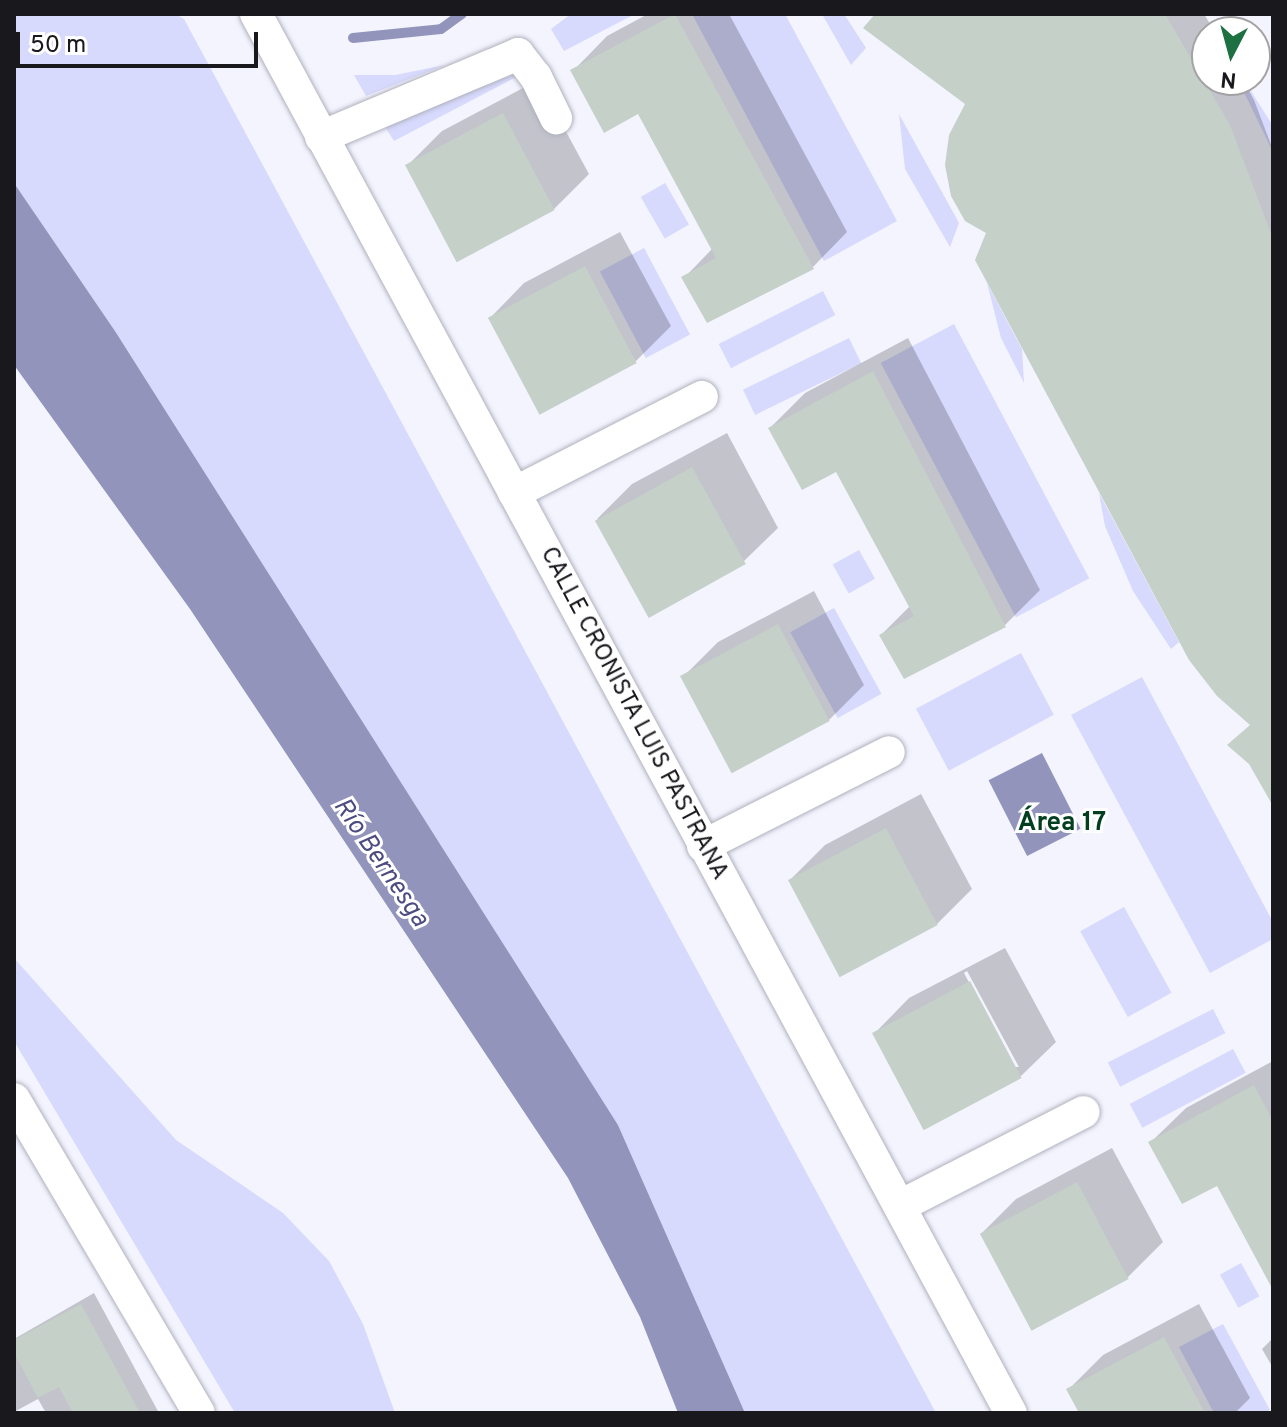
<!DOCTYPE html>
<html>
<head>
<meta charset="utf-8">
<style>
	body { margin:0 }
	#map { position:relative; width:1287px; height:1427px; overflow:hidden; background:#f3f4fe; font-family:Overpass,sans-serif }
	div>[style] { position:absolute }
	.green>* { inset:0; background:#d7d9fd; transform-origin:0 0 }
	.water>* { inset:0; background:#9394bc; transform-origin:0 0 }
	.shadow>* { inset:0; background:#0003 }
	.stream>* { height:10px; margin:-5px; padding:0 5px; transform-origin:5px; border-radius:5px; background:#9394bc }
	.building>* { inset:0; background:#c5d0c8; transform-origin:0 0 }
	.roads { filter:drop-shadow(0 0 2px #b0b1bd) drop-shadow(0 0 2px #b0b1bd) }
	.street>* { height:32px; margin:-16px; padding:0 16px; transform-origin:16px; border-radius:16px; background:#fff }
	span { translate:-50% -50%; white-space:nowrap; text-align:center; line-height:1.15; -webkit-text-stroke:6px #fff; paint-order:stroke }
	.street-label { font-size:24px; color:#18181d }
	.neighbourhood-label { font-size:26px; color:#013f20; font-weight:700 }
	.water-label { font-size:26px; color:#4c4b82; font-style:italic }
	.frame { position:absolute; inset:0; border:16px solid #18181d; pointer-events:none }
	.north { position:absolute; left:1191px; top:16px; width:80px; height:80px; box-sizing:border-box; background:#fff; border:2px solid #a3a3a5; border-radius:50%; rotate:186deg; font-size:22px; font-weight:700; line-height:32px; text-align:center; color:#18181d }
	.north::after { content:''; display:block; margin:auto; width:28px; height:36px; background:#1c7041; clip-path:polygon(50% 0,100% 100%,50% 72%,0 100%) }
	.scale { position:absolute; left:16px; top:32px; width:242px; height:36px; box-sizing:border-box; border:4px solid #18181d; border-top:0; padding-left:10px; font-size:24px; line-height:28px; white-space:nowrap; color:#18181d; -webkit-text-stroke:6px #fff; paint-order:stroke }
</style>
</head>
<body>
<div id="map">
	<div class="green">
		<div style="clip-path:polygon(14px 14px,175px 14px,184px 19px,936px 1413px,745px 1413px,618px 1125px,115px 331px,14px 183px)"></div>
		<div style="clip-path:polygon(571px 14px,635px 14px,564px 51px,551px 29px)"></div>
		<div style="clip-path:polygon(692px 14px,785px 14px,897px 221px,824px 261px)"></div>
		<div style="clip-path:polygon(822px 14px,844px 14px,866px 48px,851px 65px)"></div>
		<div style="clip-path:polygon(445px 65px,366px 96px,354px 75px,395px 75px)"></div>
		<div style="clip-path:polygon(511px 72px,516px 77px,394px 141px,382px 122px)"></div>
		<div style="clip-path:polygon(1238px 80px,1244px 80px,1273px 126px,1273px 152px)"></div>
		<div style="clip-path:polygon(899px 114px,959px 223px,950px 247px,905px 169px)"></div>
		<div style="left:665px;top:183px;width:48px;height:28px;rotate:60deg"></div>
		<div style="left:644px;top:248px;width:98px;height:50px;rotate:62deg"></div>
		<div style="clip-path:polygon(987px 283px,1022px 349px,1024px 383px,1001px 338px)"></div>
		<div style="left:823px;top:291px;width:27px;height:117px;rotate:63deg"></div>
		<div style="left:954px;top:324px;width:288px;height:83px;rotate:62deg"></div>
		<div style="left:849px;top:338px;width:28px;height:118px;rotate:64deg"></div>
		<div style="clip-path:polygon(1099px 493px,1179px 642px,1171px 649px,1133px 591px,1105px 526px)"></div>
		<div style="left:859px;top:550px;width:33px;height:30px;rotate:61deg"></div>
		<div style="left:834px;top:608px;width:98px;height:50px;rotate:61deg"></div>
		<div style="left:1021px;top:653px;width:70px;height:119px;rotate:62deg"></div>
		<div style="clip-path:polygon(1142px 677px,1273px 922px,1273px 939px,1210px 973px,1071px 715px)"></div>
		<div style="left:1124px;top:907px;width:98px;height:50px;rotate:61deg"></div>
		<div style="clip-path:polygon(14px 958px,176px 1140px,283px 1213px,329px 1261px,363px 1324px,395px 1413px,235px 1413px,14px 1041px)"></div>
		<div style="left:1213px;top:1009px;width:27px;height:118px;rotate:63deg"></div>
		<div style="left:1233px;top:1049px;width:27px;height:117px;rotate:62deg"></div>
		<div style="left:1241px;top:1263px;width:38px;height:24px;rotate:61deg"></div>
		<div style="clip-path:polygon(1223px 1324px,1270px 1410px,1264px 1413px,1214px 1413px,1179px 1347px)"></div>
	</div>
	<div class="water">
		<div style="clip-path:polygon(14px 183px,115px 331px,618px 1125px,745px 1413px,678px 1413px,640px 1317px,568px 1178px,190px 609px,14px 365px)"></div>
		<div style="left:1042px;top:753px;width:85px;height:60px;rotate:63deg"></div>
	</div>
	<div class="shadow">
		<div style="clip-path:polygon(648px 14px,729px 14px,847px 232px,813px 267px,684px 278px,713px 248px,639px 112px,573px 71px,607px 36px)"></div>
		<div style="clip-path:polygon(878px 14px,1204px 14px,1215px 32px,1207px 32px,1207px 80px,1243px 80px,1254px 100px,1273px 150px,1273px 802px,1251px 724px,989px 233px,968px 104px)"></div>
		<div style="clip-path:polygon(538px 80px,589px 174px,554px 209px,407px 166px,442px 131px)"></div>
		<div style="clip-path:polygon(620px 232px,671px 326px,636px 361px,490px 318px,524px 283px)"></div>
		<div style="clip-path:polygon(908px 338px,1040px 590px,1005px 625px,905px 677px,881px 635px,911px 605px,837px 469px,770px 428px,805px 393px)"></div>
		<div style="clip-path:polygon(727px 433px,778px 528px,743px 562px,597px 519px,632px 484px)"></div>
		<div style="clip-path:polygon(814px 591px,864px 685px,829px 720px,683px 677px,718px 642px)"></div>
		<div style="clip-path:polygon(921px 794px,972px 889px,937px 924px,790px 880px,825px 845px)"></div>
		<div style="clip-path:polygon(evenodd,1005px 948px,1056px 1042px,1021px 1076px,875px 1033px,909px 998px,1005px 948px,967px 971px,1019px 1067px,1014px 1067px,964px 973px,967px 971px)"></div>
		<div style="clip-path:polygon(1273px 1061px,1273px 1286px,1217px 1183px,1151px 1142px,1186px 1108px)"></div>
		<div style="clip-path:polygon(1112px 1148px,1163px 1242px,1128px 1277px,1032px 1328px,981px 1234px,1016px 1199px)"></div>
		<div style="clip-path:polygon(94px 1293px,159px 1413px,46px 1413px,38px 1399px,14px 1412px,14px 1339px)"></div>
		<div style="clip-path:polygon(1199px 1304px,1250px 1398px,1235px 1413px,1081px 1413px,1069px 1389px,1103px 1355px)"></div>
		<div style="clip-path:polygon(1273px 1338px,1273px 1368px,1262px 1349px)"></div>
	</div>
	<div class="stream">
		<div style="left:353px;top:38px;width:88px;rotate:-5.8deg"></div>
		<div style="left:441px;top:29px;width:26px;rotate:-36deg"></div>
	</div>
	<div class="building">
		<div style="clip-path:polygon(675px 14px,814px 269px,707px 323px,681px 277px,716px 258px,638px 114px,604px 133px,570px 70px)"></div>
		<div style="clip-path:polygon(875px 14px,1165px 14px,1230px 125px,1273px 239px,1273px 806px,1249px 764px,1227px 745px,1250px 725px,1217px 696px,1189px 660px,975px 260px,986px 233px,965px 221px,951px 196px,945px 165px,949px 135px,965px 104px,863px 28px)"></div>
		<div style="left:503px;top:113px;width:110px;height:111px;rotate:62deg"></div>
		<div style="left:585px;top:266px;width:110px;height:110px;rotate:62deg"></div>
		<div style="clip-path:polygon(873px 371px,1006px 627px,904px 679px,879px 635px,914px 616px,836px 472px,802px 490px,768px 428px)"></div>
		<div style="left:692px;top:467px;width:111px;height:111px;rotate:61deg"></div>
		<div style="left:778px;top:624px;width:110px;height:111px;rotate:62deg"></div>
		<div style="left:886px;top:828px;width:110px;height:111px;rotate:62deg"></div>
		<div style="left:970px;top:981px;width:110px;height:111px;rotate:62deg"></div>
		<div style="clip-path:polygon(1254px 1085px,1273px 1121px,1273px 1290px,1217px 1186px,1182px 1204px,1148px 1142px)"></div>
		<div style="left:1077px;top:1182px;width:110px;height:110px;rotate:62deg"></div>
		<div style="clip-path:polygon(81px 1304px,140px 1413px,73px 1413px,59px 1387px,38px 1398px,14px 1353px,14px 1340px)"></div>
		<div style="clip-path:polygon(1164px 1337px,1205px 1413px,1079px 1413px,1066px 1389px)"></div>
	</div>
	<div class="roads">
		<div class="street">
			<div style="left:256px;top:14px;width:1590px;rotate:61.65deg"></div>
			<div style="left:321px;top:137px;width:214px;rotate:-22.8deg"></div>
			<div style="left:518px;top:54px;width:29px;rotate:52deg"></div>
			<div style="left:536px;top:77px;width:46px;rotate:64deg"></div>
			<div style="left:514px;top:493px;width:211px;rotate:-27.1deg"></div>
			<div style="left:703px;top:846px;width:208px;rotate:-26.8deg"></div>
			<div style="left:14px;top:1099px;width:364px;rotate:59.5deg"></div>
			<div style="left:902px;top:1205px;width:204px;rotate:-27.1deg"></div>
		</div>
	</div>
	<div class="street-label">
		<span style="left:633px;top:714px;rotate:62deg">CALLE CRONISTA LUIS PASTRANA</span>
	</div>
	<div class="neighbourhood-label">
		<span style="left:1062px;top:824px">Área 17</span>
	</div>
	<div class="water-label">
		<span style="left:380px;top:863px;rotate:56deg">Río Bernesga</span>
	</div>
	<div class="frame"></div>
	<div class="north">N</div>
	<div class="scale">50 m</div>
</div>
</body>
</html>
